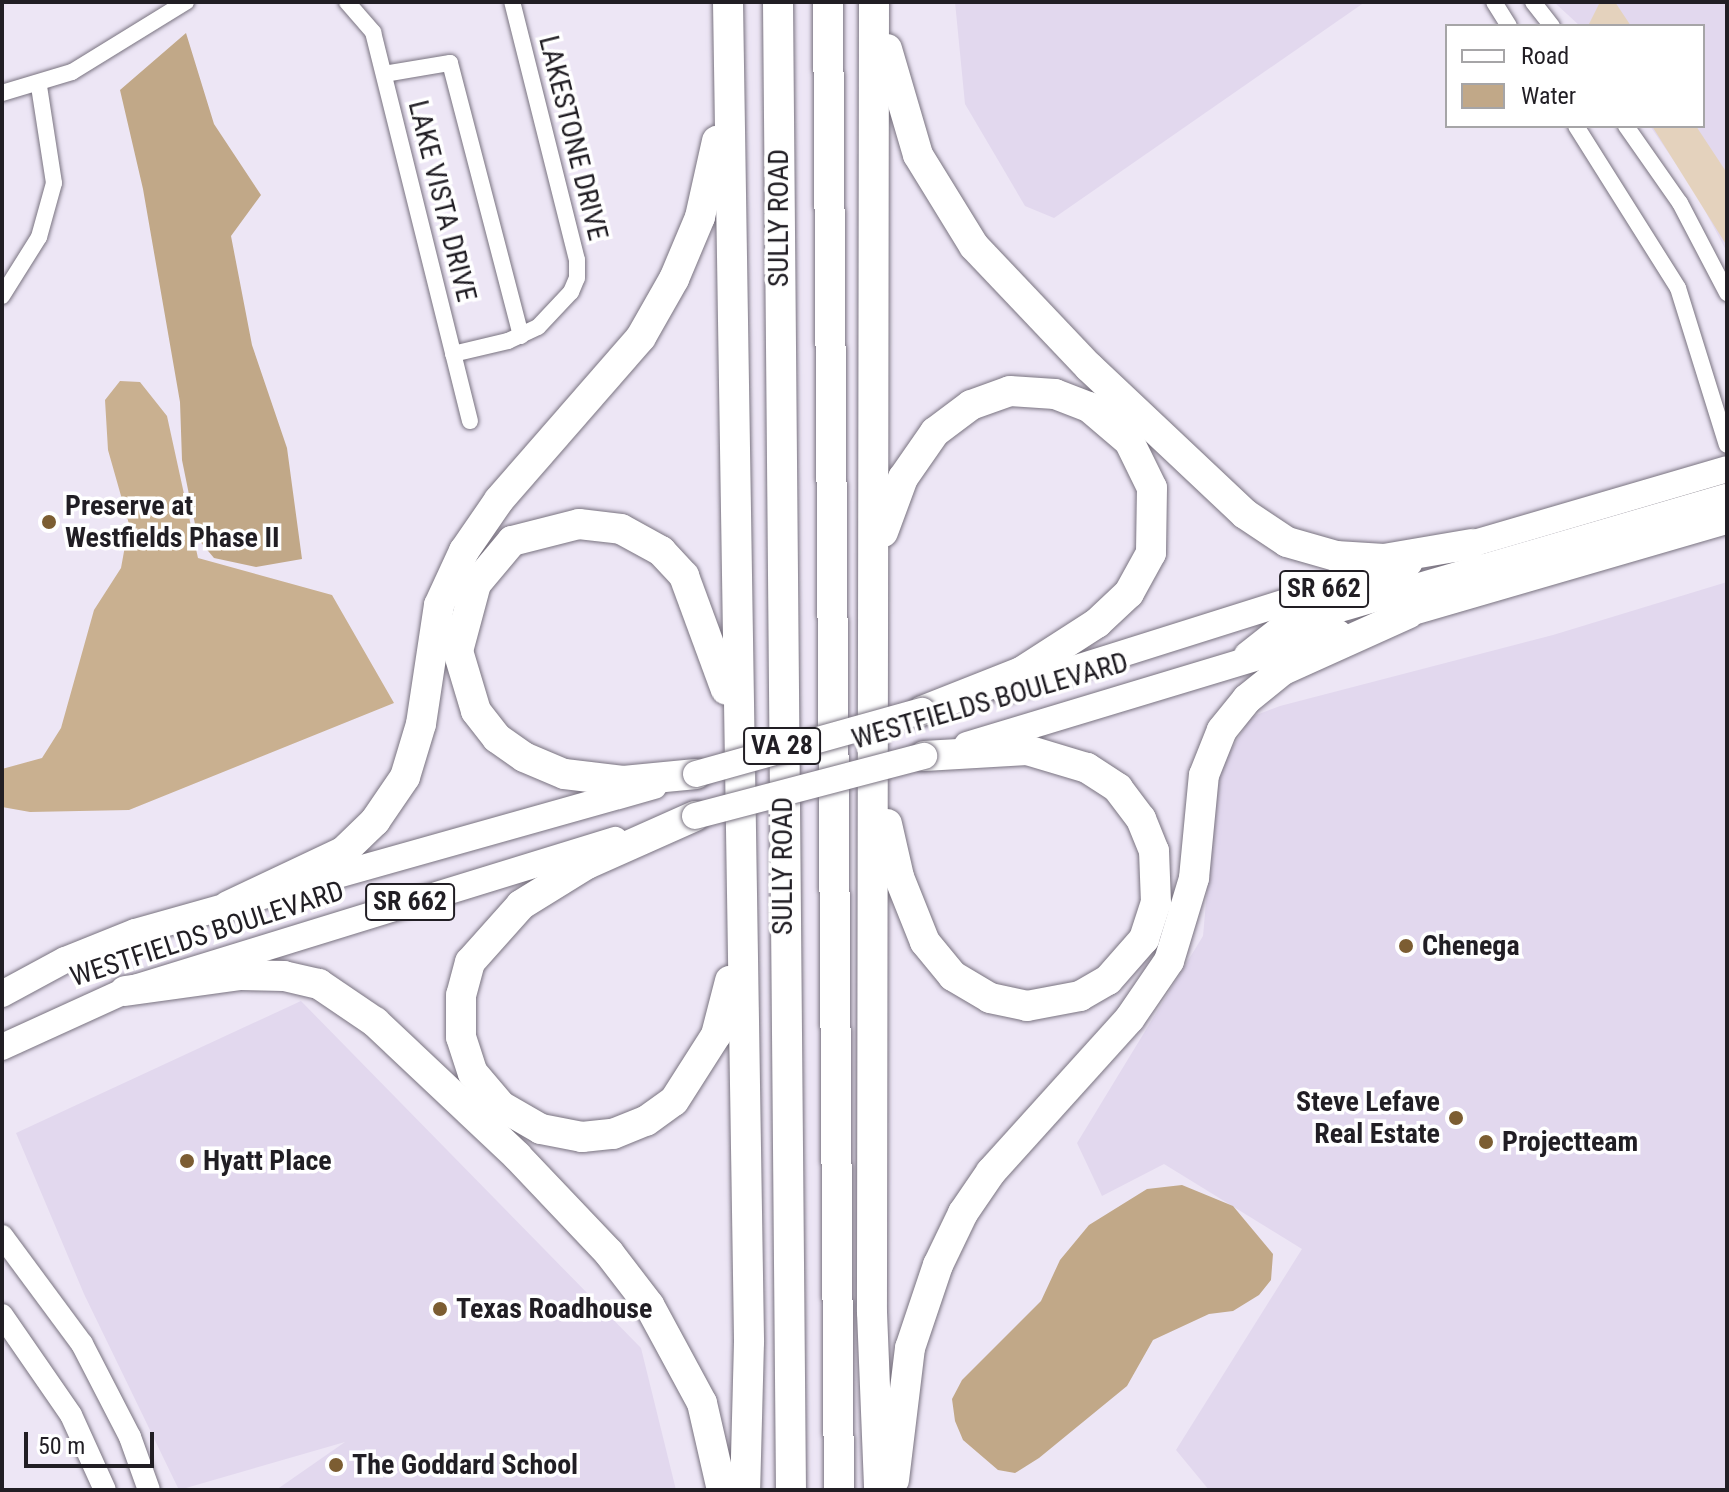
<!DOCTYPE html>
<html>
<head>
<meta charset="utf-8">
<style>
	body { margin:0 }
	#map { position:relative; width:1729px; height:1492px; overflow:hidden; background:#ede6f5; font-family:"Roboto Condensed",sans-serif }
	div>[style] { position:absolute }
	.built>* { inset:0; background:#e2d8ee }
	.green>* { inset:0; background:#e4d2bd }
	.forest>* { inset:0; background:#c9b090 }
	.water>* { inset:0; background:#c1a888 }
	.roads { filter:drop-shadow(0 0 2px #797380) drop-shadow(0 0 2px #797380) }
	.street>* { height:16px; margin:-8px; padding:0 8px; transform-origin:8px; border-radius:8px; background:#fff }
	.secondary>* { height:22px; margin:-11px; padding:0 11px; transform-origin:11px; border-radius:11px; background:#fff }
	.primary>* { height:26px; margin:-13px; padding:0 13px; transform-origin:13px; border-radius:13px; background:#fff }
	.highway>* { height:30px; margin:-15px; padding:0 15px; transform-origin:15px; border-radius:15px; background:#fff }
	.bridges { filter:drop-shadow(0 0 2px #797380) drop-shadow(0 0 2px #797380) }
	.primary-bridge>* { height:26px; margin:-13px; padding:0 13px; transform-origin:13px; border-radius:13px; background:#fff }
	.dots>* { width:22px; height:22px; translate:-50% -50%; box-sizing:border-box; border:4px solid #fff; border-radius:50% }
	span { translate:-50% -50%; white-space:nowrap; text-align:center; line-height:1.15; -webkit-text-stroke:7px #fff; paint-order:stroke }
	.shield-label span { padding:2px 6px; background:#fff; border:2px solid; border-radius:6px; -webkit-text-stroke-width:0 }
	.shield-label { font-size:26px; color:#211e24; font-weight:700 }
	.street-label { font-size:28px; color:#211e24 }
	.poi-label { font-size:28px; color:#211e24; font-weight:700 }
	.left { translate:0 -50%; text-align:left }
	.right { translate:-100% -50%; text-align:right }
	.frame { position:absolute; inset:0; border:4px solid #211e24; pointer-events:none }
	.legend { position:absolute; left:1445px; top:24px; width:260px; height:104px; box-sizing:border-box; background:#fff; border:2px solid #a6a5a7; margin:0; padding:10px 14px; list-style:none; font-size:24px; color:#211e24 }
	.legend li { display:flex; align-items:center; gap:16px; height:40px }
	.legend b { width:40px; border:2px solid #a6a5a7 }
	.scale { position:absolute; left:24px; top:1432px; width:130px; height:36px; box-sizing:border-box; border:4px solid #211e24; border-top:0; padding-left:10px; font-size:24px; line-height:28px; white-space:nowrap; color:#211e24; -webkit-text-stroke:6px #fff; paint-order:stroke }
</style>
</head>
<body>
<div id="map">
	<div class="built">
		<div style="clip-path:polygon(955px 2px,1365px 2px,1054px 218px,1025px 206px,965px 104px)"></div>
		<div style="clip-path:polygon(1554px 2px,1727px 2px,1727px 252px,1694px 190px,1650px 126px,1703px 126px,1703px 26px,1580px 26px)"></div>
		<div style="clip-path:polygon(1727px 582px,1727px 1490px,1209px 1490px,1176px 1450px,1302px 1249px,1164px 1164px,1102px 1196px,1077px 1143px,1203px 936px,1216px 789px,1225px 760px,1251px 717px,1280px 706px,1553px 635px)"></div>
		<div style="clip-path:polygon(301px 1001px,641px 1348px,676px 1490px,276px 1490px,345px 1442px,179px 1490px,84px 1294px,16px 1133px)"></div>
	</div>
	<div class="green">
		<div style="clip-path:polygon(1600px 2px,1615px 2px,1631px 26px,1588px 26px)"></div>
		<div style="clip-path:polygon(1652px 126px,1696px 126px,1727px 173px,1727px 246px)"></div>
	</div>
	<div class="forest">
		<div style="clip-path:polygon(120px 381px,140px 382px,167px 416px,198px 558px,332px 595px,394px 703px,129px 810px,30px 812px,2px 807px,2px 769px,42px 758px,61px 728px,94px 610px,121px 568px,129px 524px,108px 450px,105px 400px)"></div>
	</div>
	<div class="water">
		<div style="clip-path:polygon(186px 33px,214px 124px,261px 195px,231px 236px,252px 345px,287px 448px,302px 559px,256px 567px,214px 558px,198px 539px,182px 460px,180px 402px,143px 189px,120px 90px)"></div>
		<div style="clip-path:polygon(1182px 1185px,1233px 1206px,1273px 1254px,1271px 1280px,1259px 1295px,1233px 1311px,1209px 1314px,1153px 1340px,1127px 1386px,1039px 1458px,1015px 1473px,998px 1470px,963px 1440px,955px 1421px,952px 1399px,962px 1380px,1041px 1301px,1060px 1260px,1089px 1225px,1147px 1189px)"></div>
	</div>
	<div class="roads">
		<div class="street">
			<div style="left:347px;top:2px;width:40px;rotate:49deg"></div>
			<div style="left:373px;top:32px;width:401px;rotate:76deg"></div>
			<div style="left:1494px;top:2px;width:28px;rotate:58deg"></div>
			<div style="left:1533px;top:2px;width:31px;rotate:52deg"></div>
			<div style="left:384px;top:74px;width:67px;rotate:-9.5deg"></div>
			<div style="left:450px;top:63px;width:282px;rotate:75.4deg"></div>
			<div style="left:2px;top:93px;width:73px;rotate:-16.7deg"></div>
			<div style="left:72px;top:72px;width:134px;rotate:-31.6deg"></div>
			<div style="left:1576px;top:126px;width:191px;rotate:57.8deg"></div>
			<div style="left:1678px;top:288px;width:164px;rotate:72.7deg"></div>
			<div style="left:1626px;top:126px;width:94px;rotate:55deg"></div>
			<div style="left:1680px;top:203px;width:102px;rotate:62.4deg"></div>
			<div style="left:2px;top:296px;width:70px;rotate:-57.9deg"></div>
			<div style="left:39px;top:237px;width:56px;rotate:-74.5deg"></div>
			<div style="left:54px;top:183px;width:98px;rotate:-98.8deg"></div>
			<div style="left:453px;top:354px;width:57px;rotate:-13.3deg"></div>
			<div style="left:508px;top:341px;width:33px;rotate:-25deg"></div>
			<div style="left:538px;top:327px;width:48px;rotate:-46.7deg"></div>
			<div style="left:571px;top:292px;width:15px;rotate:-67deg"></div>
			<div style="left:577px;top:278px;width:18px;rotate:-90deg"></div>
			<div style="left:577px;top:260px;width:266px;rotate:-104.1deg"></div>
		</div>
		<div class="secondary">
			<div style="left:2px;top:1236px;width:134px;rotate:53.5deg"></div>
			<div style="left:82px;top:1344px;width:105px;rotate:62.7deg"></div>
			<div style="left:130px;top:1437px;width:56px;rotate:70.3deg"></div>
			<div style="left:2px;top:1315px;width:121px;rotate:55.4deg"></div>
			<div style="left:71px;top:1415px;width:82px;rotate:65.6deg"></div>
		</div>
		<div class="primary">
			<div style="left:1454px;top:549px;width:284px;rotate:-16.3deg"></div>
			<div style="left:1389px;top:619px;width:352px;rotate:-16.2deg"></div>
			<div style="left:1247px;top:655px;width:48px;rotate:-38.3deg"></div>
			<div style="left:1285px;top:625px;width:460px;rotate:-16.2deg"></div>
			<div style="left:1004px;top:691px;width:425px;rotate:-17.5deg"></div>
			<div style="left:967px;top:745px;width:388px;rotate:-16.8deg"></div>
			<div style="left:2px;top:994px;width:72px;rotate:-28.4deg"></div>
			<div style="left:65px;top:960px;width:75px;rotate:-21.8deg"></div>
			<div style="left:135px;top:932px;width:539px;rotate:-15.71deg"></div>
			<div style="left:2px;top:1047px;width:135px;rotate:-24.5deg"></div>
			<div style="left:125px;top:991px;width:513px;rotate:-17.13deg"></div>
		</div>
		<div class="highway">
			<div style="left:728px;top:2px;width:1340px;rotate:89.1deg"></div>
			<div style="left:749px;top:1342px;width:148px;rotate:91.5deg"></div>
			<div style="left:778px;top:2px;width:1488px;rotate:89.5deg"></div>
			<div style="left:828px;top:2px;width:1488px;rotate:89.58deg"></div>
			<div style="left:874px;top:2px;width:1310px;rotate:90.09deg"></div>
			<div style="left:872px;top:1312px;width:178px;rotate:87.7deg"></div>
			<div style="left:887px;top:49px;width:110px;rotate:73.7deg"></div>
			<div style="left:918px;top:155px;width:107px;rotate:58.4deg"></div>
			<div style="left:974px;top:246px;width:167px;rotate:46.5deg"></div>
			<div style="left:1089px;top:367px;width:214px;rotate:43.3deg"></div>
			<div style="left:1245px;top:514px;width:50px;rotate:33.7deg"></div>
			<div style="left:1287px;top:542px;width:51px;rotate:15.9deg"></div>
			<div style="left:1336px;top:556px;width:48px;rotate:3.6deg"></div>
			<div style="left:1384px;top:559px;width:89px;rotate:-9.7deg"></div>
			<div style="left:883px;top:532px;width:58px;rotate:-69.7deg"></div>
			<div style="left:903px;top:478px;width:56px;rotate:-55.2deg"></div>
			<div style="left:935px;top:432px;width:45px;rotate:-36.9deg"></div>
			<div style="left:971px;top:405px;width:41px;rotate:-19.7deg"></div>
			<div style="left:1010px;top:391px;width:45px;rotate:3.8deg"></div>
			<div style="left:1055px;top:394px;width:36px;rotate:21deg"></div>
			<div style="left:1089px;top:407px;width:52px;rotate:40.4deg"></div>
			<div style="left:1129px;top:441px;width:52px;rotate:63.9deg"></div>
			<div style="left:1152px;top:488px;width:65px;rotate:90.9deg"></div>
			<div style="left:1151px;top:553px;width:46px;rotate:118.8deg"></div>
			<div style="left:1129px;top:593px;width:44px;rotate:136.8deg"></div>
			<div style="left:1097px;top:623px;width:90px;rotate:147.2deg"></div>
			<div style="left:1021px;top:672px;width:106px;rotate:158.5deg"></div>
			<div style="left:696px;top:774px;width:73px;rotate:174.5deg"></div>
			<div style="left:623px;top:781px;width:59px;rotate:-173.2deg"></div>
			<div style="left:564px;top:774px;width:43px;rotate:-157deg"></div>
			<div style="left:524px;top:757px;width:33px;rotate:-145deg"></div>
			<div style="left:497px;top:738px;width:34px;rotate:-128deg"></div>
			<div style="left:476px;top:711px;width:63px;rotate:-106.7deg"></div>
			<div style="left:458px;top:651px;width:69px;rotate:-75deg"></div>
			<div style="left:476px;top:584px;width:56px;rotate:-50.1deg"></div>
			<div style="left:512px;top:541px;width:69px;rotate:-14.2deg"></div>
			<div style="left:579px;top:524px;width:42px;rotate:6.8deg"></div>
			<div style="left:621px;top:529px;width:46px;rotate:28.8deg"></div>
			<div style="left:661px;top:551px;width:34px;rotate:47deg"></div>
			<div style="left:684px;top:576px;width:121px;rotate:69.8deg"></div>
			<div style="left:695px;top:816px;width:118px;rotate:156deg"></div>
			<div style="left:587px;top:864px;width:78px;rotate:148.2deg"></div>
			<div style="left:521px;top:905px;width:76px;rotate:131.8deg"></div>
			<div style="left:470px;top:962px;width:34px;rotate:105deg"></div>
			<div style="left:461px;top:995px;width:42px;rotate:90deg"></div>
			<div style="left:461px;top:1037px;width:38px;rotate:72deg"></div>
			<div style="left:473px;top:1073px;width:43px;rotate:49.7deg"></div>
			<div style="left:501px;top:1106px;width:46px;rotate:29.9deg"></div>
			<div style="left:541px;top:1129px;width:42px;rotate:11deg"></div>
			<div style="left:582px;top:1137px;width:31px;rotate:-6deg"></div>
			<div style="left:613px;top:1134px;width:35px;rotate:-22deg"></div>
			<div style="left:646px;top:1121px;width:34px;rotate:-36deg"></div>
			<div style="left:674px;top:1101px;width:78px;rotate:-57.5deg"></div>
			<div style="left:716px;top:1035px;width:56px;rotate:-75.5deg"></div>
			<div style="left:887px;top:824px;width:54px;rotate:77.2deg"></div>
			<div style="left:899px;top:877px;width:70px;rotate:68.2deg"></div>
			<div style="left:925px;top:942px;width:44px;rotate:50.5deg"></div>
			<div style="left:953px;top:976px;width:43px;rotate:30.7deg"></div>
			<div style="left:990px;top:998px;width:38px;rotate:12deg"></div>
			<div style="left:1027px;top:1006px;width:54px;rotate:-10.7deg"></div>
			<div style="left:1080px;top:996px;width:32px;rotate:-30deg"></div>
			<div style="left:1108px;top:980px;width:55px;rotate:-48.7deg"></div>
			<div style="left:1144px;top:939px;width:38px;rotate:-72deg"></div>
			<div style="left:1156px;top:903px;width:52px;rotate:-92.2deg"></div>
			<div style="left:1154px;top:851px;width:35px;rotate:-112deg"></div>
			<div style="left:1141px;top:819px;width:39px;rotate:-127deg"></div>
			<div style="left:1118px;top:788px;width:37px;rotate:-147deg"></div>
			<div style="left:1087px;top:768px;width:63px;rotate:-163.3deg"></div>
			<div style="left:1027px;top:750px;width:103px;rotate:176.7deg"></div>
			<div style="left:228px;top:906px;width:127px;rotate:-25.2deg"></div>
			<div style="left:343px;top:852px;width:45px;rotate:-44.1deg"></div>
			<div style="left:375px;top:821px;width:53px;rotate:-55.7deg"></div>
			<div style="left:405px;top:777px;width:55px;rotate:-73.2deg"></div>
			<div style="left:421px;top:724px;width:120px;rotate:-81.4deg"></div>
			<div style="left:439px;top:605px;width:60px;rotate:-65.2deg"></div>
			<div style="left:464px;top:551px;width:62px;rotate:-55.5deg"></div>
			<div style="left:499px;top:500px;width:216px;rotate:-48.9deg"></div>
			<div style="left:641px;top:337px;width:67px;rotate:-60.4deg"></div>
			<div style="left:674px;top:279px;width:67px;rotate:-67.2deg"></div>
			<div style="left:700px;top:217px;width:78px;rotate:-77.4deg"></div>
			<div style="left:125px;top:991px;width:117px;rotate:-7.9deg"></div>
			<div style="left:241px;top:975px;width:43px;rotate:1.3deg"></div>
			<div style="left:284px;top:976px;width:36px;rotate:13deg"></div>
			<div style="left:319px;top:984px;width:68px;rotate:34.2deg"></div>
			<div style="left:375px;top:1022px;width:195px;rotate:43.3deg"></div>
			<div style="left:517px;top:1156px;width:134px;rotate:46.5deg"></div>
			<div style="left:609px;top:1253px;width:66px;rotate:52.4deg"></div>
			<div style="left:649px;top:1305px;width:111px;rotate:61.6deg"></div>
			<div style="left:702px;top:1403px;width:89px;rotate:77.1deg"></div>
			<div style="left:894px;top:1480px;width:133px;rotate:-83.1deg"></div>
			<div style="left:910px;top:1348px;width:88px;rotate:-71.4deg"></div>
			<div style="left:938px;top:1265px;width:58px;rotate:-64.3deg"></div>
			<div style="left:963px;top:1213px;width:50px;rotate:-55.7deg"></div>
			<div style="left:991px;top:1172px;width:207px;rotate:-47.9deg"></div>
			<div style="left:1130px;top:1018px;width:69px;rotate:-55.6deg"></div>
			<div style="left:1169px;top:961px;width:87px;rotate:-73.2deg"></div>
			<div style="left:1194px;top:878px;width:103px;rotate:-84.5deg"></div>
			<div style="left:1204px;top:775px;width:48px;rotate:-68.2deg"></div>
			<div style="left:1222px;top:730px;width:40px;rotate:-51deg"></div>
			<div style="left:1247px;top:699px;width:46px;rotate:-38.9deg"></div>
			<div style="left:1283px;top:670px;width:138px;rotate:-24.3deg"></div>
		</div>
	</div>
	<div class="bridges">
		<div class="primary-bridge">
			<div style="left:696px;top:774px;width:235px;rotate:-15.6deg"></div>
			<div style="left:695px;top:816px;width:237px;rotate:-14.7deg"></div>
		</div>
	</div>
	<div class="dots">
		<div style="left:49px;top:522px;background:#7c5d32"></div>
		<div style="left:1406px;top:946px;background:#7c5d32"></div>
		<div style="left:1456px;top:1118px;background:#7c5d32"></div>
		<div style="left:1486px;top:1142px;background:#7c5d32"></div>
		<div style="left:187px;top:1161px;background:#7c5d32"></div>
		<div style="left:440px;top:1309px;background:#7c5d32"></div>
		<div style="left:336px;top:1465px;background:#7c5d32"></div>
	</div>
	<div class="shield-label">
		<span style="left:1324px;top:589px">SR 662</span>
		<span style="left:782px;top:746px">VA 28</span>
		<span style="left:410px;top:902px">SR 662</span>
	</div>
	<div class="street-label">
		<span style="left:573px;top:138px;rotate:76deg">LAKESTONE DRIVE</span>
		<span style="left:442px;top:201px;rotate:76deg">LAKE VISTA DRIVE</span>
		<span style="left:779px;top:218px;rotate:-90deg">SULLY ROAD</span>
		<span style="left:990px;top:701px;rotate:-16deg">WESTFIELDS BOULEVARD</span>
		<span style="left:783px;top:866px;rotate:-90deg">SULLY ROAD</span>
		<span style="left:207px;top:934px;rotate:-18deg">WESTFIELDS BOULEVARD</span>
	</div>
	<div class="poi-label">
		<span class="left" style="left:65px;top:522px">Preserve at<br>Westfields Phase II</span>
		<span class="left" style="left:1422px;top:946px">Chenega</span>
		<span class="right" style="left:1440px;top:1118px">Steve Lefave<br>Real Estate</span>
		<span class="left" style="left:1502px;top:1142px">Projectteam</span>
		<span class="left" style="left:203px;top:1161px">Hyatt Place</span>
		<span class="left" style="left:456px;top:1309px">Texas Roadhouse</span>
		<span class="left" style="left:352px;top:1465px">The Goddard School</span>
	</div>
	<div class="frame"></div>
	<ul class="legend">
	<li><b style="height:10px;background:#fff"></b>Road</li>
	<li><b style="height:22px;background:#c1a888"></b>Water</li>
	</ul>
	<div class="scale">50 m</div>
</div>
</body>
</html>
